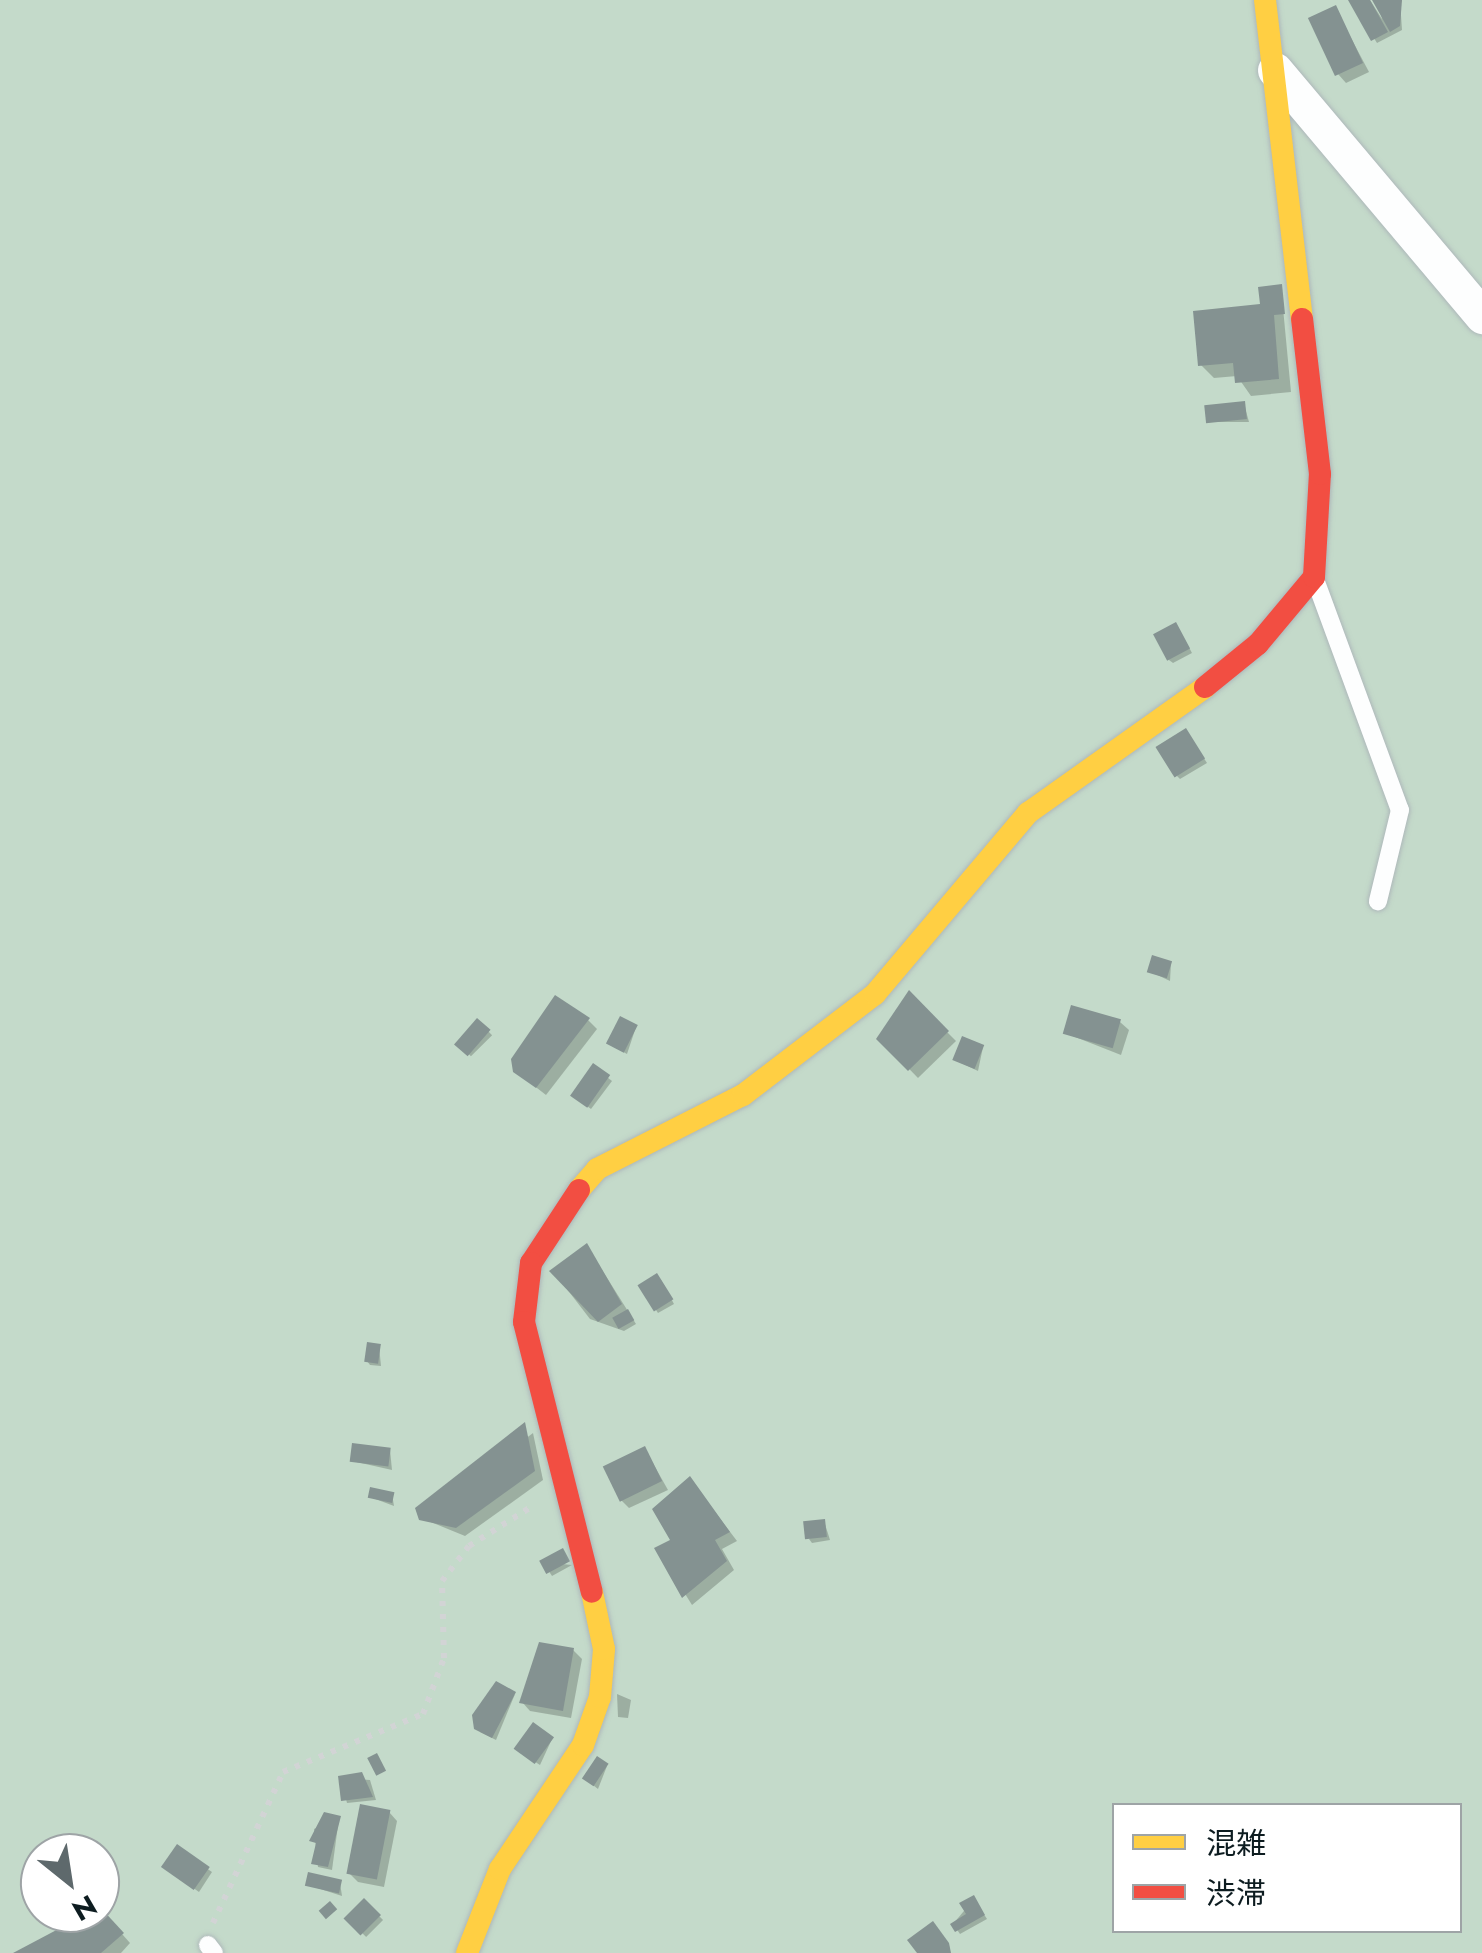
<!DOCTYPE html>
<html>
<head>
<meta charset="utf-8">
<style>
	body { margin:0 }
	#map { position:relative; width:1482px; height:1953px; overflow:hidden; background:#f4f9fa; font-family:Jost,"Noto Sans JP",sans-serif }
	div>[style] { position:absolute }
	.forest>* { inset:0; background:#c4daca }
	.shadow>* { inset:0; background:#0003; transform-origin:0 0 }
	.building>* { inset:0; background:#849291; transform-origin:0 0 }
	.path>* { height:6px; margin-top:-3px; transform-origin:0; background:repeating-linear-gradient(90deg,#d2d4d5 0 5px,transparent 0 13px) }
	.roads { filter:drop-shadow(0 0 2px #aeb8ba) drop-shadow(0 0 2px #aeb8ba) }
	.lane>* { height:18px; margin:-9px; padding:0 9px; transform-origin:9px; border-radius:9px; background:#fdfefe }
	.street>* { height:35px; margin:-17.5px; padding:0 17.5px; transform-origin:17.5px; border-radius:17.5px; background:#fdfefe }
	.slow>* { height:22px; margin:-11px; padding:0 11px; transform-origin:11px; border-radius:11px; background:#ffcf43 }
	.jam>* { height:22px; margin:-11px; padding:0 11px; transform-origin:11px; border-radius:11px; background:#f24e42 }
	span { translate:-50% -50%; white-space:nowrap; text-align:center; line-height:1.15; -webkit-text-stroke:10px #fff; paint-order:stroke }
	.legend { position:absolute; left:1112px; top:1803px; width:350px; height:130px; box-sizing:border-box; background:#fff; border:2px solid #9ea4a6; margin:0; padding:12px 18px; list-style:none; font-size:30px; color:#0d1c20 }
	.legend li { display:flex; align-items:center; gap:20px; height:50px }
	.legend b { width:50px; border:2px solid #9ea4a6 }
	.north { position:absolute; left:20px; top:1833px; width:100px; height:100px; box-sizing:border-box; background:#fff; border:2px solid #9ea4a6; border-radius:50%; rotate:150deg; font-size:28px; font-weight:700; line-height:40px; text-align:center; color:#0d1c20 }
	.north::after { content:''; display:block; margin:auto; width:35px; height:45px; background:#5e696c; clip-path:polygon(50% 0,100% 100%,50% 72%,0 100%) }
</style>
</head>
<body>
<div id="map">
	<div class="forest">
		<div style="clip-path:polygon(evenodd,0 0,1482px 0,1482px 1953px,0 1953px,0 0,1114px 1806px,1460px 1806px,1460px 1930px,1114px 1930px,1114px 1806px,0 0,40px 1853px,100px 1853px,100px 1913px,40px 1913px,40px 1853px)"></div>
	</div>
	<div class="shadow">
		<div style="clip-path:polygon(1350px 0,1370px 0,1382px 19px,1378px 0,1400px 0,1402px 30px,1377px 43px)"></div>
		<div style="clip-path:polygon(1335px 8px,1369px 72px,1346px 83px,1338px 74px)"></div>
		<div style="clip-path:polygon(1281px 287px,1291px 392px,1251px 396px,1237px 376px,1214px 378px,1201px 365px)"></div>
		<div style="clip-path:polygon(1244px 404px,1249px 422px,1207px 422px)"></div>
		<div style="clip-path:polygon(1179px 629px,1192px 653px,1173px 663px,1169px 660px)"></div>
		<div style="clip-path:polygon(1189px 735px,1207px 763px,1180px 779px,1177px 776px)"></div>
		<div style="clip-path:polygon(1171px 963px,1170px 981px,1149px 971px)"></div>
		<div style="clip-path:polygon(909px 994px,956px 1041px,918px 1078px,880px 1039px)"></div>
		<div style="clip-path:polygon(588px 1020px,597px 1029px,546px 1095px,515px 1071px)"></div>
		<div style="left:478px;top:1021px;width:20px;height:30px;rotate:45deg"></div>
		<div style="clip-path:polygon(1120px 1022px,1129px 1030px,1121px 1055px,1065px 1033px)"></div>
		<div style="clip-path:polygon(636px 1027px,627px 1054px,612px 1046px)"></div>
		<div style="clip-path:polygon(983px 1047px,978px 1071px,955px 1060px)"></div>
		<div style="clip-path:polygon(593px 1066px,612px 1081px,591px 1109px,576px 1098px)"></div>
		<div style="clip-path:polygon(587px 1246px,636px 1324px,624px 1331px,590px 1319px,553px 1271px)"></div>
		<div style="clip-path:polygon(661px 1280px,674px 1304px,658px 1313px,640px 1286px)"></div>
		<div style="clip-path:polygon(379px 1346px,381px 1366px,370px 1365px,367px 1361px)"></div>
		<div style="clip-path:polygon(533px 1433px,543px 1480px,465px 1536px,421px 1518px)"></div>
		<div style="clip-path:polygon(645px 1449px,668px 1490px,629px 1508px,621px 1500px)"></div>
		<div style="clip-path:polygon(390px 1450px,392px 1470px,352px 1461px)"></div>
		<div style="clip-path:polygon(690px 1479px,737px 1541px,722px 1549px,734px 1570px,692px 1605px,657px 1549px,674px 1541px)"></div>
		<div style="clip-path:polygon(392px 1494px,394px 1506px,370px 1497px)"></div>
		<div style="clip-path:polygon(824px 1521px,830px 1540px,812px 1543px,809px 1539px)"></div>
		<div style="clip-path:polygon(543px 1562px,572px 1565px,552px 1576px)"></div>
		<div style="clip-path:polygon(573px 1650px,582px 1659px,571px 1718px,530px 1711px,522px 1702px)"></div>
		<div style="clip-path:polygon(515px 1694px,496px 1740px,480px 1732px)"></div>
		<div style="clip-path:polygon(617px 1694px,631px 1700px,628px 1718px,618px 1717px)"></div>
		<div style="clip-path:polygon(552px 1739px,540px 1765px,520px 1752px)"></div>
		<div style="clip-path:polygon(607px 1766px,598px 1789px,589px 1782px)"></div>
		<div style="clip-path:polygon(341px 1778px,370px 1780px,376px 1800px,347px 1803px)"></div>
		<div style="clip-path:polygon(389px 1812px,397px 1821px,384px 1887px,358px 1882px,349px 1873px)"></div>
		<div style="clip-path:polygon(339px 1818px,332px 1870px,318px 1867px,314px 1829px)"></div>
		<div style="clip-path:polygon(177px 1848px,212px 1872px,199px 1892px,168px 1870px)"></div>
		<div style="clip-path:polygon(340px 1883px,342px 1896px,308px 1885px)"></div>
		<div style="clip-path:polygon(974px 1899px,987px 1919px,960px 1934px,953px 1924px)"></div>
		<div style="left:364px;top:1901px;width:27px;height:24px;rotate:45deg"></div>
		<div style="clip-path:polygon(100px 1909px,130px 1943px,121px 1953px,21px 1953px)"></div>
	</div>
	<div class="building">
		<div style="clip-path:polygon(1348px 0,1370px 0,1388px 32px,1371px 41px)"></div>
		<div style="clip-path:polygon(1372px 0,1402px 0,1400px 26px,1390px 32px)"></div>
		<div style="left:1336px;top:5px;width:64px;height:31px;rotate:65deg"></div>
		<div style="clip-path:polygon(1282px 284px,1285px 314px,1274px 315px,1279px 379px,1235px 383px,1233px 363px,1198px 366px,1193px 311px,1260px 304px,1258px 287px)"></div>
		<div style="left:1245px;top:401px;width:18px;height:41px;rotate:84deg"></div>
		<div style="left:1176px;top:622px;width:30px;height:26px;rotate:62deg"></div>
		<div style="left:1186px;top:728px;width:36px;height:36px;rotate:58deg"></div>
		<div style="left:1152px;top:955px;width:21px;height:18px;rotate:17deg"></div>
		<div style="clip-path:polygon(909px 990px,949px 1031px,908px 1071px,876px 1039px)"></div>
		<div style="clip-path:polygon(555px 995px,590px 1018px,536px 1088px,513px 1072px,511px 1059px)"></div>
		<div style="left:1071px;top:1005px;width:52px;height:30px;rotate:16deg"></div>
		<div style="left:620px;top:1016px;width:20px;height:31px;rotate:27deg"></div>
		<div style="left:477px;top:1018px;width:18px;height:35px;rotate:41deg"></div>
		<div style="left:962px;top:1036px;width:24px;height:26px;rotate:22deg"></div>
		<div style="left:593px;top:1063px;width:21px;height:40px;rotate:35deg"></div>
		<div style="clip-path:polygon(587px 1243px,622px 1304px,598px 1322px,549px 1271px)"></div>
		<div style="left:657px;top:1273px;width:31px;height:23px;rotate:58deg"></div>
		<div style="left:628px;top:1309px;width:13px;height:18px;rotate:61deg"></div>
		<div style="left:367px;top:1342px;width:14px;height:20px;rotate:8deg"></div>
		<div style="clip-path:polygon(525px 1422px,535px 1471px,456px 1528px,419px 1520px,415px 1508px)"></div>
		<div style="left:352px;top:1443px;width:39px;height:19px;rotate:7deg"></div>
		<div style="left:645px;top:1446px;width:39px;height:47px;rotate:64deg"></div>
		<div style="clip-path:polygon(690px 1476px,730px 1532px,715px 1540px,727px 1561px,682px 1598px,654px 1548px,670px 1540px,652px 1509px)"></div>
		<div style="left:370px;top:1487px;width:25px;height:11px;rotate:12deg"></div>
		<div style="left:825px;top:1519px;width:18px;height:22px;rotate:84deg"></div>
		<div style="left:563px;top:1548px;width:15px;height:27px;rotate:62deg"></div>
		<div style="clip-path:polygon(539px 1642px,574px 1648px,563px 1711px,519px 1703px)"></div>
		<div style="clip-path:polygon(496px 1681px,516px 1692px,492px 1738px,474px 1729px,472px 1715px)"></div>
		<div style="left:533px;top:1722px;width:26px;height:33px;rotate:36deg"></div>
		<div style="left:377px;top:1753px;width:20px;height:11px;rotate:63deg"></div>
		<div style="left:597px;top:1756px;width:14px;height:27px;rotate:34deg"></div>
		<div style="clip-path:polygon(362px 1772px,373px 1797px,341px 1801px,338px 1776px)"></div>
		<div style="left:360px;top:1804px;width:31px;height:71px;rotate:11deg"></div>
		<div style="clip-path:polygon(324px 1812px,341px 1816px,328px 1867px,311px 1864px,316px 1843px,309px 1841px)"></div>
		<div style="left:177px;top:1844px;width:40px;height:28px;rotate:35deg"></div>
		<div style="left:308px;top:1872px;width:35px;height:14px;rotate:13deg"></div>
		<div style="clip-path:polygon(974px 1895px,985px 1915px,955px 1932px,950px 1924px,966px 1914px,959px 1903px)"></div>
		<div style="left:364px;top:1898px;width:24px;height:29px;rotate:45deg"></div>
		<div style="left:330px;top:1901px;width:11px;height:15px;rotate:49deg"></div>
		<div style="clip-path:polygon(100px 1907px,124px 1933px,101px 1953px,13px 1953px)"></div>
		<div style="clip-path:polygon(933px 1921px,949px 1943px,951px 1953px,917px 1953px,907px 1940px)"></div>
	</div>
	<div class="path">
		<div style="left:213px;top:1923px;width:166px;rotate:-65.1deg"></div>
		<div style="left:283px;top:1772px;width:152px;rotate:-22.5deg"></div>
		<div style="left:423px;top:1714px;width:60px;rotate:-69.4deg"></div>
		<div style="left:444px;top:1658px;width:77px;rotate:-91.5deg"></div>
		<div style="left:442px;top:1581px;width:44px;rotate:-52.4deg"></div>
		<div style="left:469px;top:1546px;width:73px;rotate:-32.2deg"></div>
	</div>
	<div class="roads">
		<div class="lane">
			<div style="left:1316px;top:582px;width:243px;rotate:69.8deg"></div>
			<div style="left:1400px;top:810px;width:94px;rotate:103.6deg"></div>
			<div style="left:208px;top:1945px;width:10px;rotate:53deg"></div>
		</div>
		<div class="street">
			<div style="left:1275px;top:70px;width:322px;rotate:49.9deg"></div>
		</div>
		<div class="slow">
			<div style="left:1265px;top:0;width:321px;rotate:83.4deg"></div>
			<div style="left:579px;top:1190px;width:28px;rotate:-49deg"></div>
			<div style="left:597px;top:1169px;width:164px;rotate:-26.9deg"></div>
			<div style="left:743px;top:1095px;width:166px;rotate:-37.4deg"></div>
			<div style="left:875px;top:994px;width:237px;rotate:-49.8deg"></div>
			<div style="left:1028px;top:813px;width:217px;rotate:-35.4deg"></div>
			<div style="left:467px;top:1953px;width:90px;rotate:-68.6deg"></div>
			<div style="left:500px;top:1869px;width:149px;rotate:-56.2deg"></div>
			<div style="left:583px;top:1745px;width:51px;rotate:-70.5deg"></div>
			<div style="left:600px;top:1697px;width:48px;rotate:-85.2deg"></div>
			<div style="left:604px;top:1649px;width:58px;rotate:-101.9deg"></div>
		</div>
		<div class="jam">
			<div style="left:1205px;top:687px;width:68px;rotate:-39.1deg"></div>
			<div style="left:1258px;top:644px;width:87px;rotate:-50.1deg"></div>
			<div style="left:1314px;top:577px;width:103px;rotate:-86.7deg"></div>
			<div style="left:1320px;top:474px;width:156px;rotate:-96.6deg"></div>
			<div style="left:579px;top:1190px;width:87px;rotate:123.3deg"></div>
			<div style="left:531px;top:1263px;width:59px;rotate:96.8deg"></div>
			<div style="left:524px;top:1322px;width:278px;rotate:75.9deg"></div>
		</div>
	</div>
	<ul class="legend">
	<li><b style="height:12px;background:#ffcf43"></b>混雑</li>
	<li><b style="height:12px;background:#f24e42"></b>渋滞</li>
	</ul>
	<div class="north">N</div>
</div>
</body>
</html>
